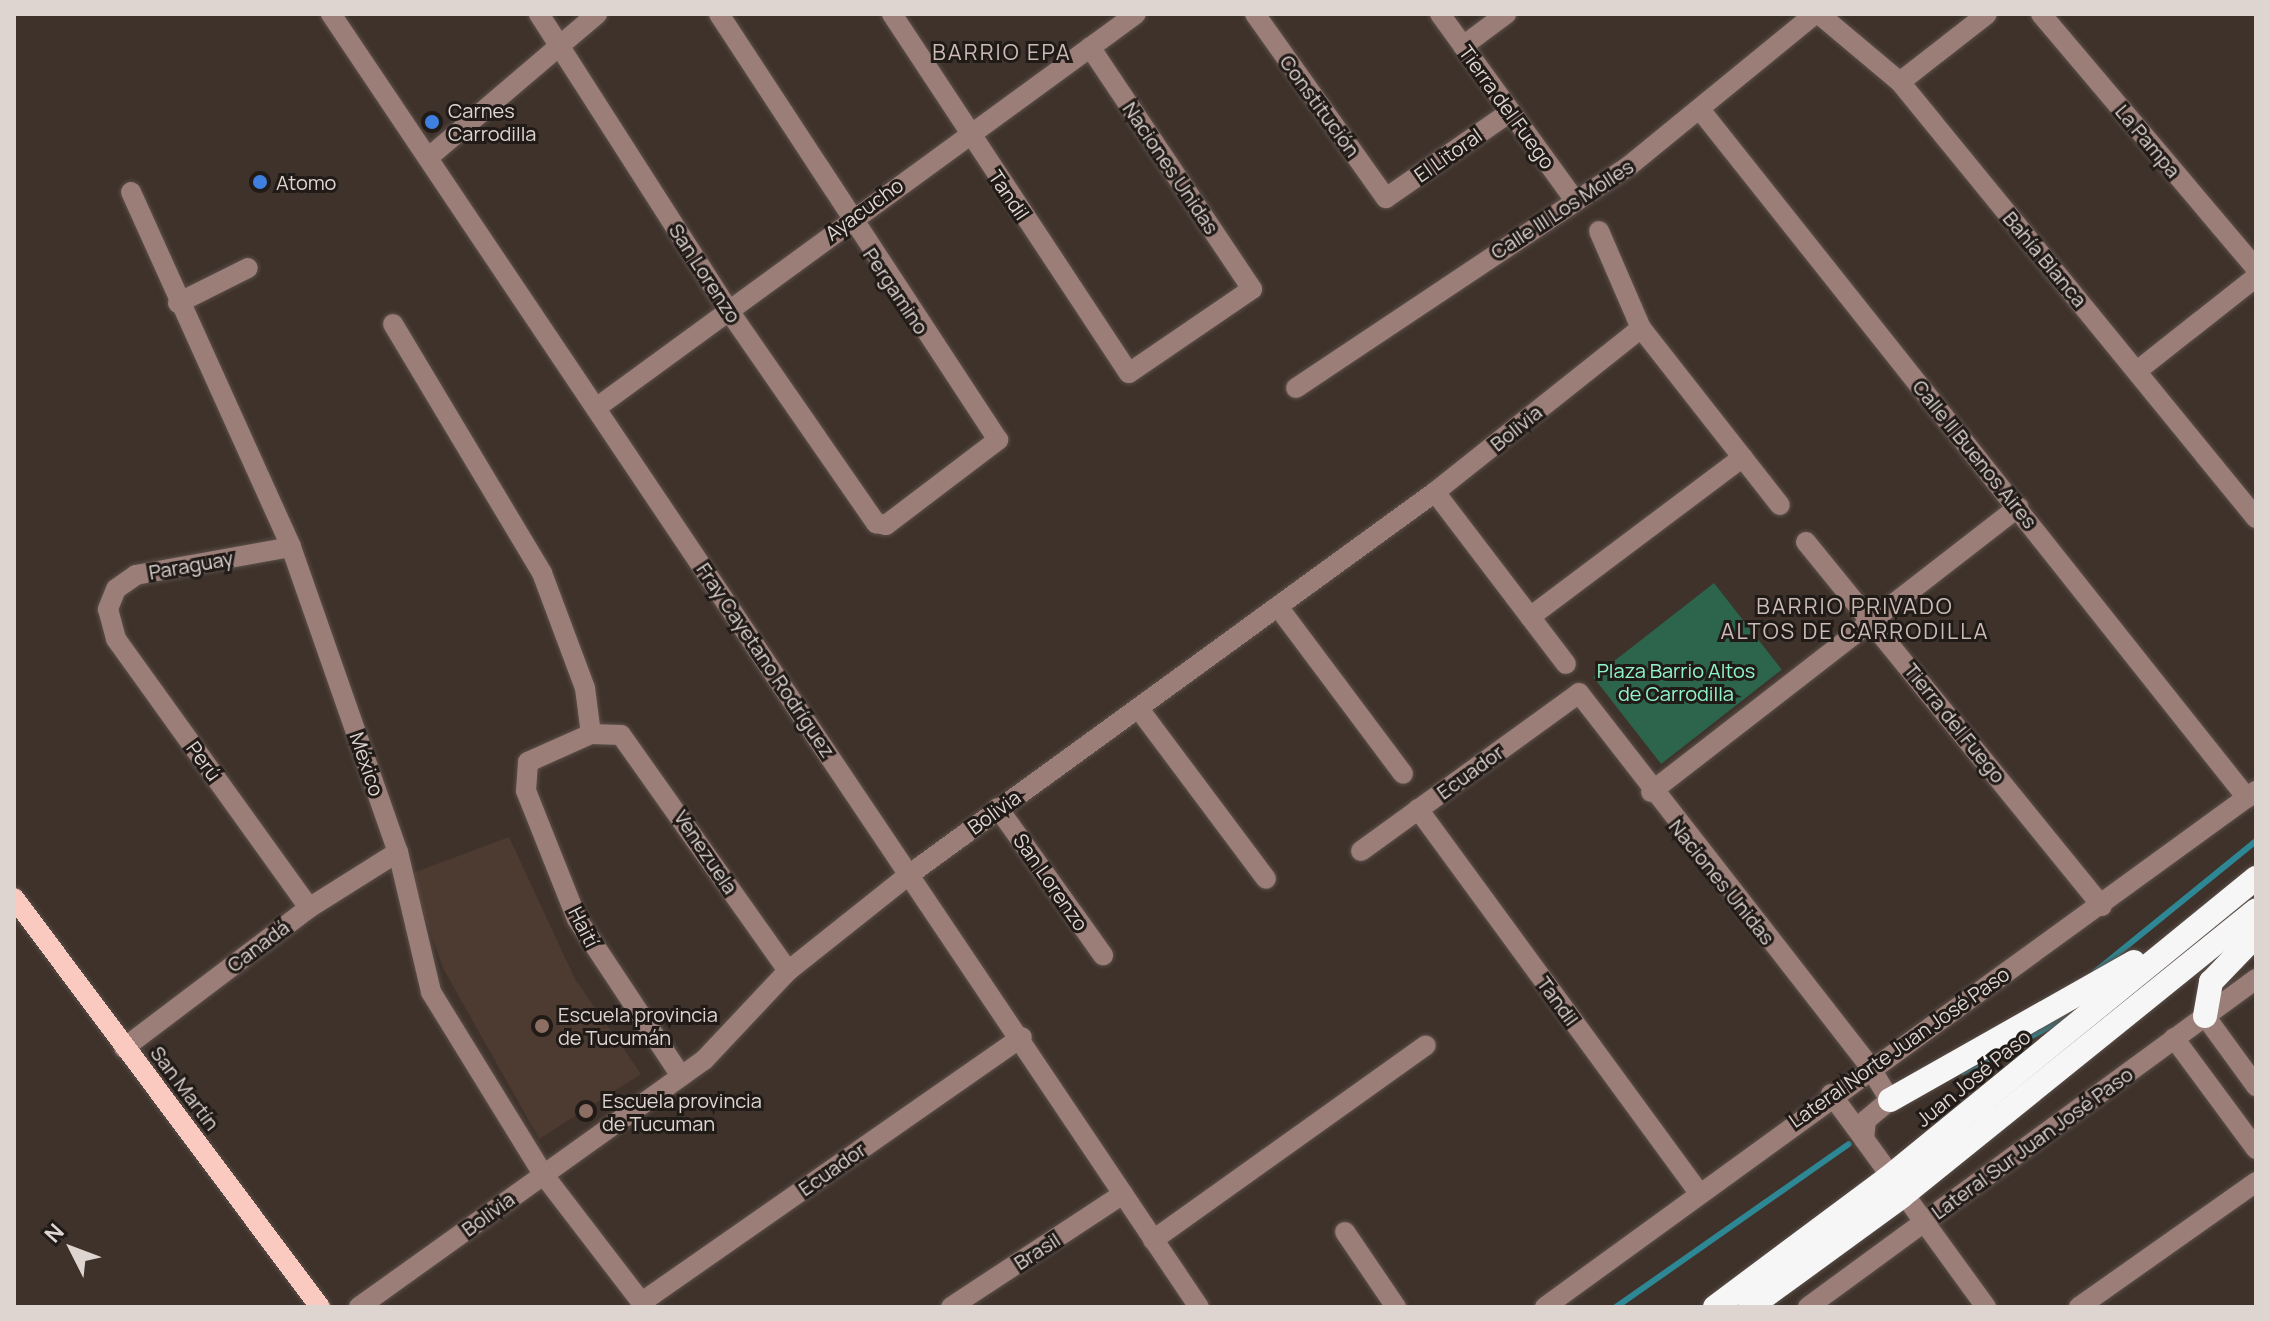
<!DOCTYPE html>
<html>
<head>
<meta charset="utf-8">
<style>
	body { margin:0 }
	#map { position:relative; width:2270px; height:1321px; overflow:hidden; background:#3e322b; font-family:Manrope,sans-serif }
	div>[style] { position:absolute }
	.built>* { inset:0; background:#4d3a31 }
	.green>* { inset:0; background:#2c654c; transform-origin:0 0 }
	.stream>* { height:6px; margin:-3px; padding:0 3px; transform-origin:3px; border-radius:3px; background:#2e8794 }
	.roads { filter:drop-shadow(0 0 2px #5b4f49) drop-shadow(0 0 2px #5b4f49) }
	.minor>* { height:20px; margin:-10px; padding:0 10px; transform-origin:10px; border-radius:10px; background:#9b7e78 }
	.major>* { height:20px; margin:-10px; padding:0 10px; transform-origin:10px; border-radius:10px; background:#fac9c0 }
	.highway>* { height:24px; margin:-12px; padding:0 12px; transform-origin:12px; border-radius:12px; background:#f6f6f6 }
	.dots>* { width:22px; height:22px; translate:-50% -50%; box-sizing:border-box; border:4px solid #211b18; border-radius:50% }
	span { translate:-50% -50%; white-space:nowrap; text-align:center; line-height:1.15; -webkit-text-stroke:6px #211b18; paint-order:stroke }
	.street-label { font-size:20px; color:#ded5d1 }
	.poi-label { font-size:20px; color:#ded5d1 }
	.left { translate:0 -50%; text-align:left }
	.park-label { font-size:20px; color:#92f5c7 }
	.neighbourhood-label { font-size:22px; color:#cdbcb5; letter-spacing:2px }
	.frame { position:absolute; inset:0; border:16px solid #ded5d1; pointer-events:none }
	.north { position:absolute; left:32px; top:1209px; width:80px; height:80px; -webkit-text-stroke:6px #211b18; paint-order:stroke; rotate:312deg; font-size:22px; font-weight:700; line-height:32px; text-align:center; color:#ded5d1 }
	.north::after { content:''; display:block; margin:auto; width:28px; height:36px; background:#ded5d1; clip-path:polygon(50% 0,100% 100%,50% 72%,0 100%) }
</style>
</head>
<body>
<div id="map">
	<div class="built">
		<div style="clip-path:polygon(509px 837px,575px 979px,641px 1074px,539px 1139px,443px 968px,410px 874px)"></div>
	</div>
	<div class="green">
		<div style="left:1714px;top:583px;width:110px;height:153px;rotate:52deg"></div>
	</div>
	<div class="stream">
		<div style="left:2096px;top:971px;width:206px;rotate:-39.1deg"></div>
		<div style="left:1963px;top:1072px;width:121px;rotate:-27.6deg"></div>
		<div style="left:1616px;top:1307px;width:284px;rotate:-35deg"></div>
	</div>
	<div class="roads">
		<div class="minor">
			<div style="left:331px;top:14px;width:1557px;rotate:56.13deg"></div>
			<div style="left:539px;top:14px;width:349px;rotate:57.4deg"></div>
			<div style="left:727px;top:308px;width:262px;rotate:55.3deg"></div>
			<div style="left:876px;top:523px;width:10px;rotate:11deg"></div>
			<div style="left:886px;top:525px;width:141px;rotate:-37.2deg"></div>
			<div style="left:998px;top:440px;width:509px;rotate:-123.22deg"></div>
			<div style="left:892px;top:14px;width:430px;rotate:56.6deg"></div>
			<div style="left:1129px;top:373px;width:149px;rotate:-34.3deg"></div>
			<div style="left:1252px;top:289px;width:291px;rotate:-123.8deg"></div>
			<div style="left:1255px;top:14px;width:226px;rotate:54.6deg"></div>
			<div style="left:1386px;top:198px;width:151px;rotate:-34.7deg"></div>
			<div style="left:1440px;top:14px;width:228px;rotate:54.1deg"></div>
			<div style="left:1819px;top:14px;width:106px;rotate:40deg"></div>
			<div style="left:1900px;top:82px;width:563px;rotate:50.77deg"></div>
			<div style="left:2041px;top:14px;width:333px;rotate:49.8deg"></div>
			<div style="left:1463px;top:46px;width:54px;rotate:-36.7deg"></div>
			<div style="left:1900px;top:82px;width:110px;rotate:-38deg"></div>
			<div style="left:1702px;top:112px;width:876px;rotate:51.53deg"></div>
			<div style="left:429px;top:157px;width:221px;rotate:-40.4deg"></div>
			<div style="left:131px;top:192px;width:389px;rotate:65.7deg"></div>
			<div style="left:291px;top:547px;width:323px;rotate:70.7deg"></div>
			<div style="left:398px;top:852px;width:144px;rotate:76.7deg"></div>
			<div style="left:431px;top:992px;width:214px;rotate:58.4deg"></div>
			<div style="left:543px;top:1174px;width:168px;rotate:52.5deg"></div>
			<div style="left:1599px;top:231px;width:106px;rotate:66.6deg"></div>
			<div style="left:1641px;top:328px;width:225px;rotate:51.9deg"></div>
			<div style="left:178px;top:303px;width:78px;rotate:-26.6deg"></div>
			<div style="left:393px;top:324px;width:290px;rotate:59.1deg"></div>
			<div style="left:542px;top:573px;width:123px;rotate:69.5deg"></div>
			<div style="left:585px;top:688px;width:46px;rotate:82.6deg"></div>
			<div style="left:2137px;top:371px;width:152px;rotate:-38.3deg"></div>
			<div style="left:1296px;top:388px;width:400px;rotate:-33.7deg"></div>
			<div style="left:1629px;top:166px;width:240px;rotate:-39.3deg"></div>
			<div style="left:596px;top:408px;width:668px;rotate:-36.12deg"></div>
			<div style="left:1435px;top:492px;width:216px;rotate:52.7deg"></div>
			<div style="left:1806px;top:542px;width:469px;rotate:50.9deg"></div>
			<div style="left:291px;top:547px;width:158px;rotate:169.8deg"></div>
			<div style="left:136px;top:575px;width:24px;rotate:145deg"></div>
			<div style="left:116px;top:589px;width:22px;rotate:112deg"></div>
			<div style="left:108px;top:609px;width:31px;rotate:75deg"></div>
			<div style="left:116px;top:639px;width:331px;rotate:54.3deg"></div>
			<div style="left:1279px;top:608px;width:207px;rotate:53.2deg"></div>
			<div style="left:1530px;top:617px;width:266px;rotate:-36.9deg"></div>
			<div style="left:1139px;top:709px;width:212px;rotate:53.2deg"></div>
			<div style="left:1651px;top:792px;width:465px;rotate:-37.8deg"></div>
			<div style="left:998px;top:808px;width:181px;rotate:54.5deg"></div>
			<div style="left:1418px;top:809px;width:476px;rotate:53.8deg"></div>
			<div style="left:1361px;top:851px;width:269px;rotate:-35.9deg"></div>
			<div style="left:1579px;top:693px;width:474px;rotate:52.1deg"></div>
			<div style="left:1870px;top:1067px;width:39px;rotate:59deg"></div>
			<div style="left:1890px;top:1100px;width:31px;rotate:140deg"></div>
			<div style="left:1866px;top:1120px;width:19px;rotate:96deg"></div>
			<div style="left:1864px;top:1139px;width:208px;rotate:54deg"></div>
			<div style="left:2205px;top:1016px;width:87px;rotate:53.9deg"></div>
			<div style="left:2174px;top:1038px;width:138px;rotate:53.5deg"></div>
			<div style="left:124px;top:1048px;width:232px;rotate:-37.1deg"></div>
			<div style="left:309px;top:908px;width:105px;rotate:-32.2deg"></div>
			<div style="left:681px;top:1076px;width:188px;rotate:-123.5deg"></div>
			<div style="left:577px;top:919px;width:138px;rotate:-111.7deg"></div>
			<div style="left:526px;top:791px;width:29px;rotate:-86deg"></div>
			<div style="left:528px;top:762px;width:69px;rotate:-24deg"></div>
			<div style="left:591px;top:734px;width:30px;rotate:2deg"></div>
			<div style="left:621px;top:735px;width:289px;rotate:54.7deg"></div>
			<div style="left:1831px;top:1094px;width:56px;rotate:53.7deg"></div>
			<div style="left:1345px;top:1232px;width:91px;rotate:55.8deg"></div>
			<div style="left:1153px;top:1240px;width:335px;rotate:-35.5deg"></div>
			<div style="left:642px;top:1302px;width:463px;rotate:-34.9deg"></div>
			<div style="left:359px;top:1307px;width:424px;rotate:-35.6deg"></div>
			<div style="left:704px;top:1060px;width:122px;rotate:-46.7deg"></div>
			<div style="left:788px;top:971px;width:156px;rotate:-38.5deg"></div>
			<div style="left:910px;top:874px;width:649px;rotate:-36.04deg"></div>
			<div style="left:1435px;top:492px;width:263px;rotate:-38.5deg"></div>
			<div style="left:951px;top:1307px;width:206px;rotate:-33.3deg"></div>
			<div style="left:1545px;top:1307px;width:879px;rotate:-35.97deg"></div>
			<div style="left:1808px;top:1307px;width:555px;rotate:-36.21deg"></div>
			<div style="left:2079px;top:1307px;width:217px;rotate:-35.2deg"></div>
		</div>
		<div class="major">
			<div style="left:14px;top:898px;width:511px;rotate:53.2deg"></div>
		</div>
		<div class="highway">
			<div style="left:2205px;top:1016px;width:35px;rotate:-80deg"></div>
			<div style="left:2211px;top:982px;width:65px;rotate:-46.2deg"></div>
			<div style="left:1890px;top:1100px;width:280px;rotate:-29.5deg"></div>
			<div style="left:1715px;top:1307px;width:216px;rotate:-36.7deg"></div>
			<div style="left:1888px;top:1178px;width:475px;rotate:-39.2deg"></div>
			<div style="left:1750px;top:1307px;width:188px;rotate:-36.1deg"></div>
			<div style="left:1902px;top:1196px;width:455px;rotate:-38.9deg"></div>
		</div>
	</div>
	<div class="dots">
		<div style="left:432px;top:122px;background:#3f7fe0"></div>
		<div style="left:260px;top:182px;background:#3f7fe0"></div>
		<div style="left:542px;top:1026px;background:#8d6e63"></div>
		<div style="left:586px;top:1111px;background:#8d6e63"></div>
	</div>
	<div class="street-label">
		<span style="left:1320px;top:106px;rotate:54deg">Constitución</span>
		<span style="left:1507px;top:107px;rotate:54deg">Tierra del Fuego</span>
		<span style="left:2148px;top:141px;rotate:50deg">La Pampa</span>
		<span style="left:1448px;top:155px;rotate:-35deg">El Litoral</span>
		<span style="left:1171px;top:168px;rotate:56deg">Naciones Unidas</span>
		<span style="left:1009px;top:195px;rotate:56deg">Tandil</span>
		<span style="left:864px;top:209px;rotate:-36deg">Ayacucho</span>
		<span style="left:1562px;top:209px;rotate:-33deg">Calle III Los Molles</span>
		<span style="left:2045px;top:259px;rotate:50deg">Bahía Blanca</span>
		<span style="left:705px;top:273px;rotate:57deg">San Lorenzo</span>
		<span style="left:896px;top:291px;rotate:56deg">Pergamino</span>
		<span style="left:1516px;top:428px;rotate:-39deg">Bolivia</span>
		<span style="left:1975px;top:454px;rotate:51deg">Calle II Buenos Aires</span>
		<span style="left:191px;top:565px;rotate:-10deg">Paraguay</span>
		<span style="left:766px;top:660px;rotate:56deg">Fray Cayetano Rodríguez</span>
		<span style="left:1955px;top:723px;rotate:51deg">Tierra del Fuego</span>
		<span style="left:204px;top:761px;rotate:54deg">Perú</span>
		<span style="left:367px;top:764px;rotate:71deg">México</span>
		<span style="left:1470px;top:772px;rotate:-36deg">Ecuador</span>
		<span style="left:994px;top:812px;rotate:-36deg">Bolivia</span>
		<span style="left:706px;top:852px;rotate:56deg">Venezuela</span>
		<span style="left:1051px;top:882px;rotate:55deg">San Lorenzo</span>
		<span style="left:1722px;top:882px;rotate:51deg">Naciones Unidas</span>
		<span style="left:584px;top:927px;rotate:63deg">Haití</span>
		<span style="left:258px;top:946px;rotate:-37deg">Canadá</span>
		<span style="left:1558px;top:1001px;rotate:54deg">Tandil</span>
		<span style="left:1899px;top:1047px;rotate:-35deg">Lateral Norte Juan José Paso</span>
		<span style="left:1973px;top:1078px;rotate:-39deg">Juan José Paso</span>
		<span style="left:185px;top:1088px;rotate:53deg">San Martín</span>
		<span style="left:2032px;top:1143px;rotate:-36deg">Lateral Sur Juan José Paso</span>
		<span style="left:832px;top:1169px;rotate:-35deg">Ecuador</span>
		<span style="left:488px;top:1214px;rotate:-36deg">Bolivia</span>
		<span style="left:1037px;top:1251px;rotate:-33deg">Brasil</span>
	</div>
	<div class="poi-label">
		<span class="left" style="left:448px;top:122px">Carnes<br>Carrodilla</span>
		<span class="left" style="left:276px;top:182px">Atomo</span>
		<span class="left" style="left:558px;top:1026px">Escuela provincia<br>de Tucumán</span>
		<span class="left" style="left:602px;top:1112px">Escuela provincia<br>de Tucuman</span>
	</div>
	<div class="park-label">
		<span style="left:1676px;top:682px">Plaza Barrio Altos<br>de Carrodilla</span>
	</div>
	<div class="neighbourhood-label">
		<span style="left:1002px;top:53px">BARRIO EPA</span>
		<span style="left:1855px;top:619px">BARRIO PRIVADO<br>ALTOS DE CARRODILLA</span>
	</div>
	<div class="frame"></div>
	<div class="north">N</div>
</div>
</body>
</html>
